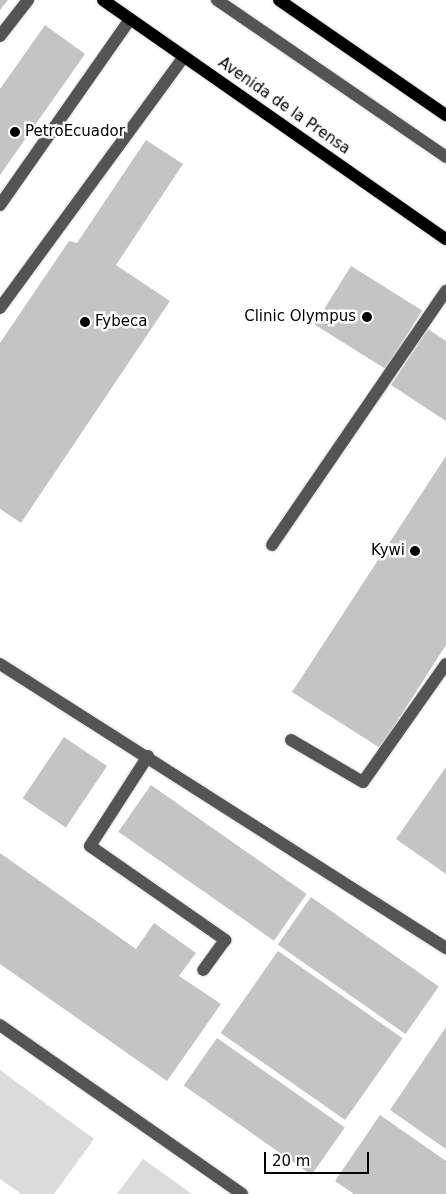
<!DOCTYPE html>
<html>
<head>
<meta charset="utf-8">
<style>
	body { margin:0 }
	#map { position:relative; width:446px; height:1194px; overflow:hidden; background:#fff; font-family:"DejaVu Sans",sans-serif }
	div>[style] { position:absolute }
	.green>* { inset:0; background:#dbdbdb }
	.building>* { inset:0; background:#c4c4c4; transform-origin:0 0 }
	.roads { filter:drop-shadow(0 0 1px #dbdbdb) drop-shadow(0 0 1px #dbdbdb) }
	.minor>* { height:12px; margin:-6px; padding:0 6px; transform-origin:6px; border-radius:6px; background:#545454 }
	.major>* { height:12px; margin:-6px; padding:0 6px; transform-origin:6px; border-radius:6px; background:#000 }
	.dots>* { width:14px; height:14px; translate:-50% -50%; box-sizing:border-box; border:2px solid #fff; border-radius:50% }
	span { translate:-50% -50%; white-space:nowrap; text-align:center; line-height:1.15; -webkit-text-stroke:5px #fff; paint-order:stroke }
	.street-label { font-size:15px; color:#000 }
	.poi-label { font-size:15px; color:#000 }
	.left { translate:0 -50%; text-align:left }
	.right { translate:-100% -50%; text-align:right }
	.scale { position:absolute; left:264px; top:1152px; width:105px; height:22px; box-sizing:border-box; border:2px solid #000; border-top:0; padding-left:6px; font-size:15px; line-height:18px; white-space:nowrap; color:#000; -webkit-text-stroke:4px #fff; paint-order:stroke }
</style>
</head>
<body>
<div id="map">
	<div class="green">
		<div style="clip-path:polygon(0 1070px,94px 1139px,54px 1194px,21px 1194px,0 1179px)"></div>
		<div style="clip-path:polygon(143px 1159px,192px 1194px,117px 1194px)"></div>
	</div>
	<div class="building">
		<div style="clip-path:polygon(0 0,8px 0,0 10px)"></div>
		<div style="clip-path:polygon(45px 25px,85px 54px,0 175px,0 89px)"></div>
		<div style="clip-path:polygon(146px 140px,183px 164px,116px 265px,170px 301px,21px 523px,0 509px,0 343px,69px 241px,77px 243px)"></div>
		<div style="left:351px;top:266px;width:84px;height:69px;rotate:32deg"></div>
		<div style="clip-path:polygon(428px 329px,446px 341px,446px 421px,391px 385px)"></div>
		<div style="clip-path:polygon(446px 456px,446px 645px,380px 748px,292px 692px)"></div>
		<div style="left:64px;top:737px;width:52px;height:74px;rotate:34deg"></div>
		<div style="clip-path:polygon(446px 767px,446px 874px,396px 839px)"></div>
		<div style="left:151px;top:785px;width:190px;height:57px;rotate:35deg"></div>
		<div style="clip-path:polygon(0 853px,136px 949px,154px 923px,196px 953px,179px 976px,221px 1004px,167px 1081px,0 964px)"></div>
		<div style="left:311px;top:897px;width:156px;height:58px;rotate:35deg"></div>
		<div style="left:278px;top:951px;width:152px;height:100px;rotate:35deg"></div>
		<div style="clip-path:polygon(446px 1027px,446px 1149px,390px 1110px)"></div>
		<div style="left:217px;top:1038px;width:156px;height:58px;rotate:35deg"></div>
		<div style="clip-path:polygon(380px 1115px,446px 1161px,446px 1194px,354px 1194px,335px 1181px)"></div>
	</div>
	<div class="roads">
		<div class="minor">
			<div style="left:217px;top:0;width:278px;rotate:34.4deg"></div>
			<div style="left:0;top:36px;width:46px;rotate:-52.1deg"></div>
			<div style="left:0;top:205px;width:227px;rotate:-55deg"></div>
			<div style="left:0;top:308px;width:311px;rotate:-53.8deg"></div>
			<div style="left:272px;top:545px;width:308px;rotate:-55.6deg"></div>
			<div style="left:0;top:664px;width:529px;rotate:32.49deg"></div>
			<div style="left:291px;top:740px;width:83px;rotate:30.3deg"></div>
			<div style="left:363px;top:782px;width:144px;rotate:-54.9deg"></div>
			<div style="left:148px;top:756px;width:107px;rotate:122.8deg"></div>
			<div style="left:90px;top:846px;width:165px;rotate:34.8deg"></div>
			<div style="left:225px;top:940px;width:37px;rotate:126deg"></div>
			<div style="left:0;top:1025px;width:295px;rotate:34.9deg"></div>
		</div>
		<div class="major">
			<div style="left:103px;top:0;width:418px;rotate:34.9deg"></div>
			<div style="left:279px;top:0;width:203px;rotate:34.6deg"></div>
		</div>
	</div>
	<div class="dots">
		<div style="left:15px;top:132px;background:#000"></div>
		<div style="left:367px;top:317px;background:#000"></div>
		<div style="left:85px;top:322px;background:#000"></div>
		<div style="left:415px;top:551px;background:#000"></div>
	</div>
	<div class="street-label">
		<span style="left:284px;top:106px;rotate:35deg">Avenida de la Prensa</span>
	</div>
	<div class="poi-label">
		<span class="left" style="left:25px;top:132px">PetroEcuador</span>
		<span class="right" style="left:356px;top:317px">Clinic Olympus</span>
		<span class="left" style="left:95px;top:322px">Fybeca</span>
		<span class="right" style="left:405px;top:551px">Kywi</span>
	</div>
	<div class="scale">20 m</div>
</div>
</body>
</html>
